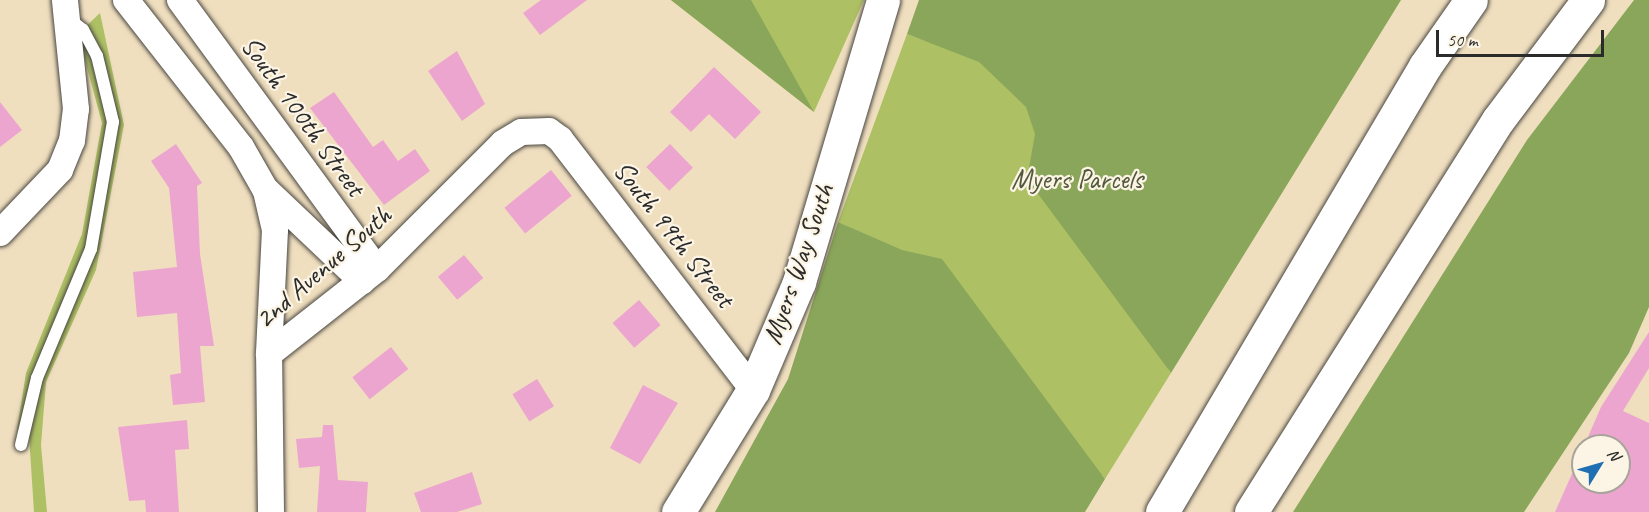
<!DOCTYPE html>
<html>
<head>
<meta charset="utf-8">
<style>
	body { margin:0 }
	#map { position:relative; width:1649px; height:512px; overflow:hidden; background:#f0dfbf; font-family:Caveat,sans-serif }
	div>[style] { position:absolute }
	.green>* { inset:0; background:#adc064 }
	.forest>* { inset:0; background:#8aa65a }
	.building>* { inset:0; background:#eca5ce; transform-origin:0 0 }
	.roads { filter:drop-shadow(0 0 2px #494641) drop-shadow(0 0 2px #494641) }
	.lane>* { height:12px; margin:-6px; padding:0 6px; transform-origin:6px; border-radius:6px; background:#fff }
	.street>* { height:26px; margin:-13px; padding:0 13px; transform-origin:13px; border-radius:13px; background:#fff }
	.secondary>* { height:33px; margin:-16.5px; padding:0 16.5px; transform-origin:16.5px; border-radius:16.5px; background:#fff }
	.highway>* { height:33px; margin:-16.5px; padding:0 16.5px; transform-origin:16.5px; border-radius:16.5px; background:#fff }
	span { translate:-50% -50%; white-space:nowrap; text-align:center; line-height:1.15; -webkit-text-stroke:4.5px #fcf5e5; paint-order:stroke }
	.street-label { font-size:28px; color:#2b2b2b }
	.park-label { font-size:28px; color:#52583c }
	.north { position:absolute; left:1571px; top:434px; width:60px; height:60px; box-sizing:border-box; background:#fcf5e5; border:2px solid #a8a49b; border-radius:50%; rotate:53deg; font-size:16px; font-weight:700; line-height:24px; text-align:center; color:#2b2b2b }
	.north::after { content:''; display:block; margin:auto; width:21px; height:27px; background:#1f6fb2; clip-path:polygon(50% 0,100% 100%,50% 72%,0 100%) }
	.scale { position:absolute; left:1436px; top:30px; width:168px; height:27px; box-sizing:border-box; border:3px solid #2b2b2b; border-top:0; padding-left:8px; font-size:18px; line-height:21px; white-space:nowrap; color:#2b2b2b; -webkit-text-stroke:4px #fcf5e5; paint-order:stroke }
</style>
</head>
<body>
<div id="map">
	<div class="green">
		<div style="clip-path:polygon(671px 0,864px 0,814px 112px)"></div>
		<div style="clip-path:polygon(1400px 0,1168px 369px,1171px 373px,1105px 479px,1102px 475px,730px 512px,877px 240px,838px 222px,907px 34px,926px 41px)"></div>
		<div style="clip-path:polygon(100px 13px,124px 125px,96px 270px,46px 382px,41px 445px,47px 512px,34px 512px,29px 435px,17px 430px,26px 373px,82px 234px,102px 123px,78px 34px)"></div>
	</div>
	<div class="forest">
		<div style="clip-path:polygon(671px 0,751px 0,814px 112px)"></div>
		<div style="clip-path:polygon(919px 0,1401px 0,1171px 373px,1027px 179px,1035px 134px,1026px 107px,979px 62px,907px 34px)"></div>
		<div style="clip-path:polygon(1634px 0,1649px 0,1649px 307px,1629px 353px,1524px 512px,1293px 512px,1527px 140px)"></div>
		<div style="clip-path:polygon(838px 222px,902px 250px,942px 259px,1105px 479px,1085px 512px,715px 512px,788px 379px)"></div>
	</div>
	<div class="building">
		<div style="clip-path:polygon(541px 0,587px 0,540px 35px,523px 13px)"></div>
		<div style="clip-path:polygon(457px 51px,485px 104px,462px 121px,428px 71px)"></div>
		<div style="clip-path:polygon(714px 67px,761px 112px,735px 139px,709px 114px,691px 132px,670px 112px)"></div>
		<div style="clip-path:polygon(334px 92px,373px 147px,383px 140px,398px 161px,415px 149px,430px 171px,384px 205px,310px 108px)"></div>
		<div style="clip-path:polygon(0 102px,22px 130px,0 147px)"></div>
		<div style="clip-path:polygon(176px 144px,202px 183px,197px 186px,200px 254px,214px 346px,200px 346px,205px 402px,173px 405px,170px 375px,181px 373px,177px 313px,137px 317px,133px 272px,177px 267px,169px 188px,151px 161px)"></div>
		<div style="left:670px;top:144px;width:33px;height:33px;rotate:46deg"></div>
		<div style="left:551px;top:170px;width:33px;height:60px;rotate:51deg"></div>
		<div style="left:464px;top:255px;width:30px;height:34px;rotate:50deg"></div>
		<div style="left:639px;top:300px;width:33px;height:35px;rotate:49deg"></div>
		<div style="clip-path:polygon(1649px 332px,1649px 368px,1623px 411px,1649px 423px,1649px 512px,1555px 512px,1583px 449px,1583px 482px,1619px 482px,1619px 446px,1584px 446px,1601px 407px)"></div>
		<div style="left:391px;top:347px;width:28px;height:49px;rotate:52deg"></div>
		<div style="left:537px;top:379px;width:32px;height:29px;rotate:58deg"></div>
		<div style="clip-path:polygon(643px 385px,678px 403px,640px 464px,610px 448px)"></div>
		<div style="clip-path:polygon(187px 420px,189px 449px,175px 450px,179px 512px,146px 512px,145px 500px,129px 501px,118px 427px)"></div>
		<div style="clip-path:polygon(323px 425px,333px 425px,338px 480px,368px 482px,366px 512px,317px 512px,320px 466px,299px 468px,296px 439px,322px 437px)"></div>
		<div style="clip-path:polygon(472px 472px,482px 504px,457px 512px,421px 512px,414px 493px)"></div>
	</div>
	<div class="roads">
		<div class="lane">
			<div style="left:21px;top:445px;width:69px;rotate:-76.6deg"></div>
			<div style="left:37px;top:378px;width:140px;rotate:-67.3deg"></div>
			<div style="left:91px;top:249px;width:129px;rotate:-80.2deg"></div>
			<div style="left:113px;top:122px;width:68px;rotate:-103.6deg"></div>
			<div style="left:97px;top:56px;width:30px;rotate:-118deg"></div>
			<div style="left:83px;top:30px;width:19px;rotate:-141deg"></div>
		</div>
		<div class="street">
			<div style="left:126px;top:0;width:187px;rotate:52deg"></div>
			<div style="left:241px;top:147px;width:48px;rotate:60.3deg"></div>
			<div style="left:265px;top:189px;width:134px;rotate:43.5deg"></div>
			<div style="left:180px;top:0;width:333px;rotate:53.8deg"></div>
			<div style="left:266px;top:191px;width:40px;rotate:77deg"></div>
			<div style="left:275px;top:230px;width:124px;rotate:92.8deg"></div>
			<div style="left:0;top:233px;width:87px;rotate:-46.4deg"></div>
			<div style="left:60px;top:170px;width:31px;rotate:-68deg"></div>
			<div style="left:72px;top:141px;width:32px;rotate:-83deg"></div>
			<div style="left:76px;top:109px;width:110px;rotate:-95.8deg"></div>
			<div style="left:271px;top:512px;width:158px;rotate:-90.7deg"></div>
			<div style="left:269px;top:354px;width:137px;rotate:-38.2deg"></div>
			<div style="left:377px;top:269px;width:178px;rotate:-45deg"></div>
			<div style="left:503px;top:143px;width:21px;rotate:-31deg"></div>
			<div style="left:521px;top:132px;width:28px;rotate:-2deg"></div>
			<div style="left:549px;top:131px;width:14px;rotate:36deg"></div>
			<div style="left:560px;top:139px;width:317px;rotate:52.4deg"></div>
		</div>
		<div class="secondary">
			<div style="left:678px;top:512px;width:143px;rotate:-58.4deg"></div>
			<div style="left:753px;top:390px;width:117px;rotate:-66.9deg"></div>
			<div style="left:799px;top:282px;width:294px;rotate:-73.4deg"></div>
		</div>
		<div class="highway">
			<div style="left:1162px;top:512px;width:518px;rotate:-59.47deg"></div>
			<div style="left:1425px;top:66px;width:80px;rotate:-55.1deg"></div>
			<div style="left:1251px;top:512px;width:463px;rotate:-57.8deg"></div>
			<div style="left:1498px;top:120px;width:150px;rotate:-53.1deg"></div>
		</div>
	</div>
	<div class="street-label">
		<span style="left:303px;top:116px;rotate:54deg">South 100th Street</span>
		<span style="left:674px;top:234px;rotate:52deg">South 99th Street</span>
		<span style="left:798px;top:264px;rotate:-71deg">Myers Way South</span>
		<span style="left:323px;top:267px;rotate:-41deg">2nd Avenue South</span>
	</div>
	<div class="park-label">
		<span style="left:1077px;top:179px">Myers Parcels</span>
	</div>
	<div class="north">N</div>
	<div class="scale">50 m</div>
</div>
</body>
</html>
